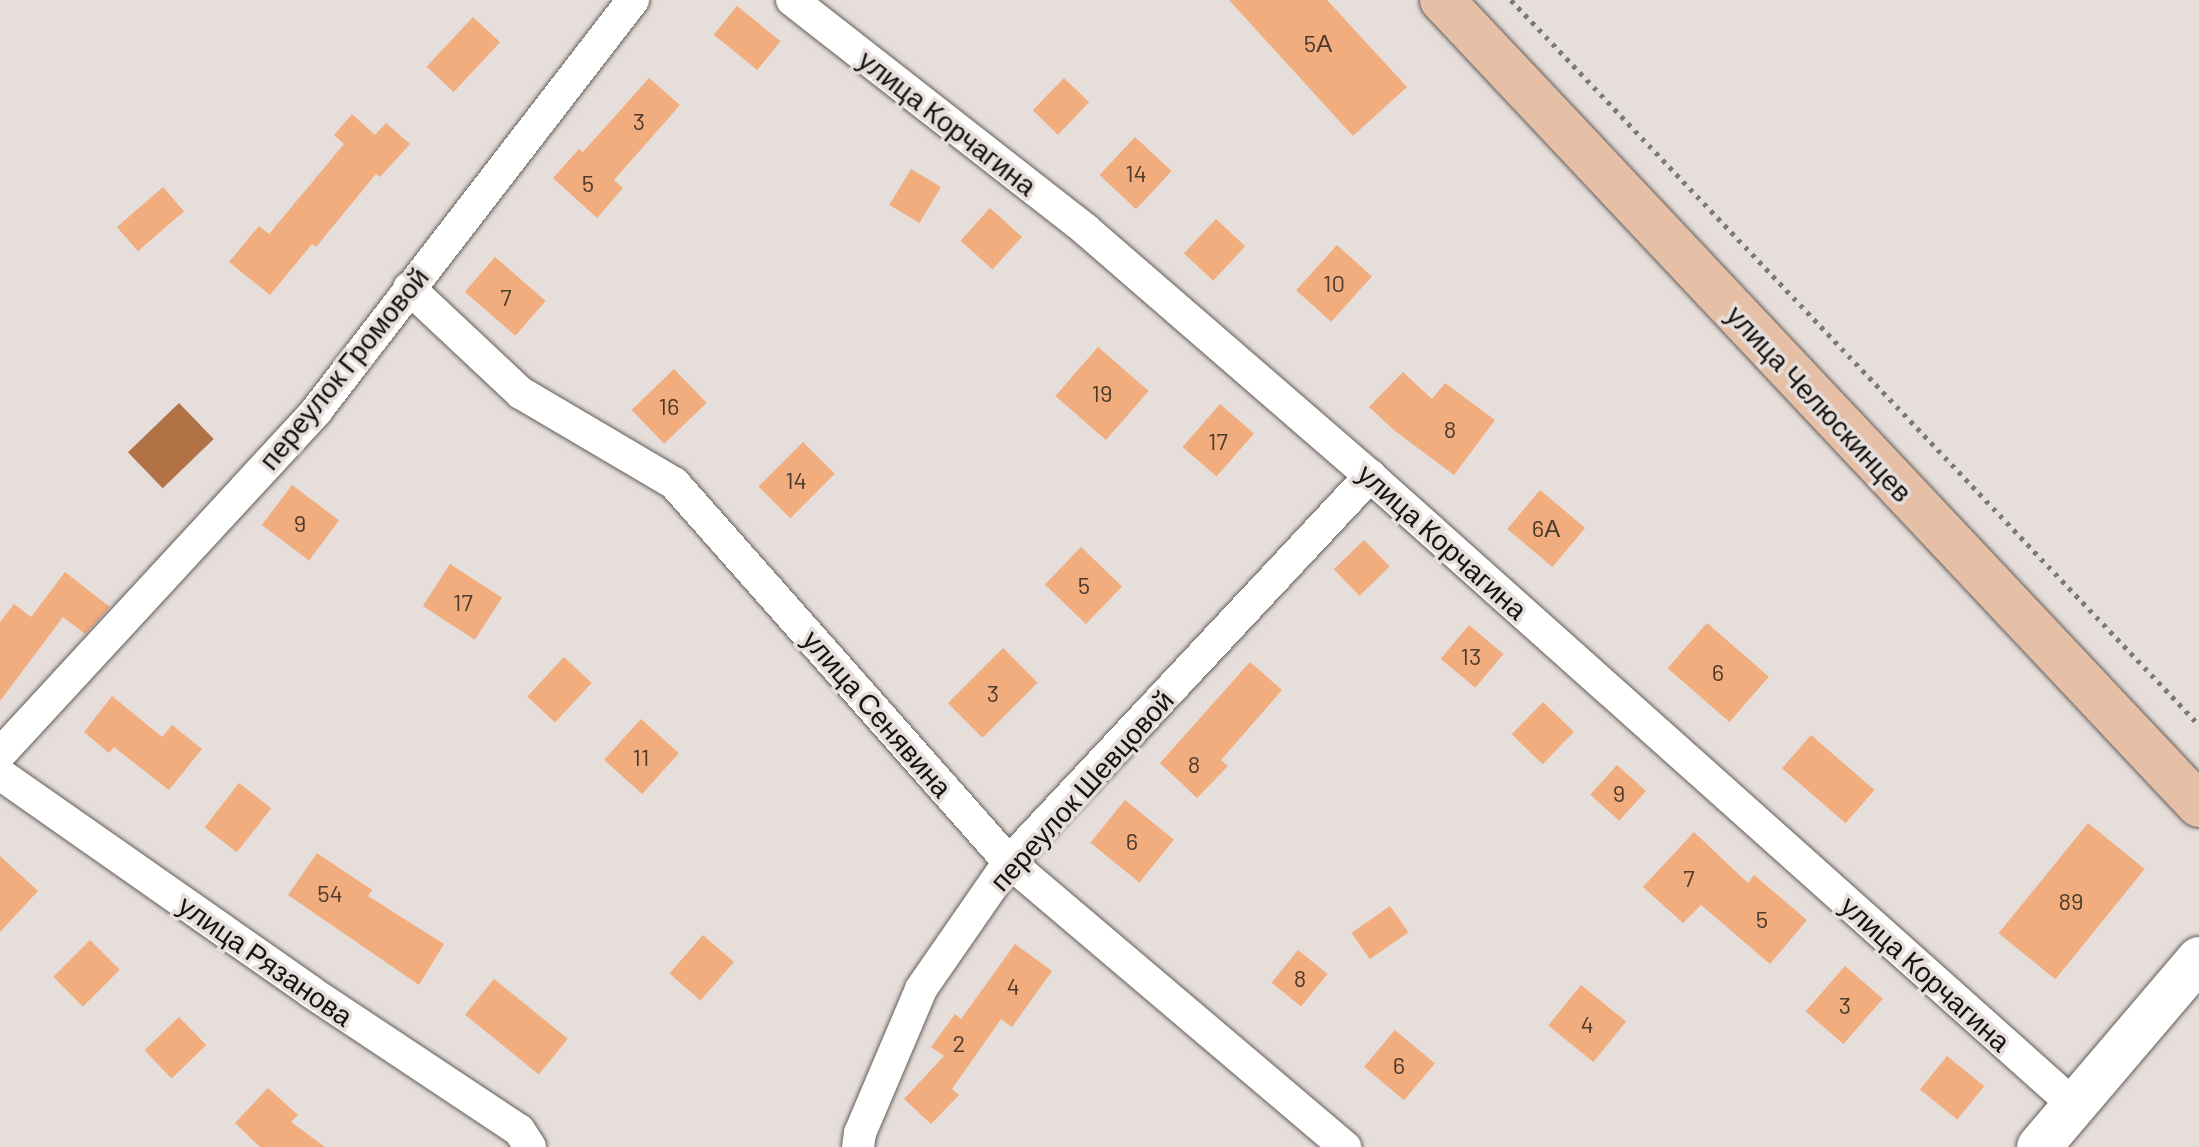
<!DOCTYPE html>
<html>
<head>
<meta charset="utf-8">
<style>
	body { margin:0 }
	#map { position:relative; width:2199px; height:1147px; overflow:hidden; background:#e6deda; font-family:Barlow,sans-serif }
	div>[style] { position:absolute }
	.water>* { inset:0; background:#b17245; transform-origin:0 0 }
	.building>* { inset:0; background:#f1ad7e; transform-origin:0 0 }
	.path>* { height:5px; margin-top:-2.5px; transform-origin:0; background:repeating-linear-gradient(90deg,#7e7976 0 4px,transparent 0 10px) }
	.roads { filter:drop-shadow(0 0 2px #635d59) drop-shadow(0 0 2px #635d59) }
	.street>* { height:32px; margin:-16px; padding:0 16px; transform-origin:16px; border-radius:16px; background:#fff }
	.secondary>* { height:44px; margin:-22px; padding:0 22px; transform-origin:22px; border-radius:22px; background:#fff }
	.primary>* { height:44px; margin:-22px; padding:0 22px; transform-origin:22px; border-radius:22px; background:#e5bfa6 }
	span { translate:-50% -50%; white-space:nowrap; text-align:center; line-height:1.15; -webkit-text-stroke:7px #e6deda; paint-order:stroke }
	.number-label { font-size:24px; color:#4c3a2c }
	.number-label span { -webkit-text-stroke-width:0 }
	.street-label { font-size:28px; color:#151311 }
</style>
</head>
<body>
<div id="map">
	<div class="water">
		<div style="left:179px;top:403px;width:50px;height:71px;rotate:46deg"></div>
	</div>
	<div class="building">
		<div style="clip-path:polygon(1229px 0,1327px 0,1407px 87px,1353px 136px)"></div>
		<div style="left:737px;top:6px;width:56px;height:37px;rotate:39deg"></div>
		<div style="left:473px;top:17px;width:37px;height:68px;rotate:43deg"></div>
		<div style="clip-path:polygon(649px 78px,680px 105px,614px 180px,623px 188px,597px 218px,553px 178px,579px 149px,583px 152px)"></div>
		<div style="left:1064px;top:78px;width:35px;height:45px;rotate:44deg"></div>
		<div style="clip-path:polygon(352px 114px,375px 135px,386px 123px,410px 144px,380px 177px,376px 174px,316px 247px,312px 244px,270px 295px,229px 262px,259px 226px,269px 234px,344px 144px,334px 135px)"></div>
		<div style="left:1135px;top:137px;width:50px;height:52px;rotate:43deg"></div>
		<div style="left:911px;top:169px;width:35px;height:42px;rotate:31deg"></div>
		<div style="left:163px;top:187px;width:32px;height:61px;rotate:49deg"></div>
		<div style="left:990px;top:208px;width:43px;height:44px;rotate:42deg"></div>
		<div style="left:1216px;top:219px;width:40px;height:47px;rotate:43deg"></div>
		<div style="left:1337px;top:245px;width:47px;height:61px;rotate:42deg"></div>
		<div style="left:495px;top:257px;width:67px;height:46px;rotate:41deg"></div>
		<div style="left:1098px;top:347px;width:67px;height:65px;rotate:41deg"></div>
		<div style="left:674px;top:369px;width:47px;height:59px;rotate:46deg"></div>
		<div style="clip-path:polygon(1403px 372px,1432px 399px,1445px 383px,1495px 420px,1454px 475px,1395px 431px,1369px 407px)"></div>
		<div style="left:1220px;top:404px;width:45px;height:57px;rotate:41deg"></div>
		<div style="left:803px;top:442px;width:45px;height:63px;rotate:45deg"></div>
		<div style="left:292px;top:485px;width:59px;height:50px;rotate:37deg"></div>
		<div style="left:1540px;top:490px;width:59px;height:51px;rotate:40deg"></div>
		<div style="left:1364px;top:540px;width:37px;height:42px;rotate:46deg"></div>
		<div style="left:1081px;top:547px;width:57px;height:52px;rotate:44deg"></div>
		<div style="left:450px;top:564px;width:62px;height:50px;rotate:33deg"></div>
		<div style="clip-path:polygon(65px 572px,110px 607px,85px 634px,63px 617px,0 701px,0 622px,14px 604px,31px 617px)"></div>
		<div style="left:1707px;top:623px;width:82px;height:60px;rotate:41deg"></div>
		<div style="left:1469px;top:625px;width:45px;height:44px;rotate:40deg"></div>
		<div style="left:1003px;top:648px;width:49px;height:78px;rotate:45deg"></div>
		<div style="left:564px;top:657px;width:38px;height:54px;rotate:43deg"></div>
		<div style="clip-path:polygon(1250px 662px,1282px 690px,1221px 760px,1228px 766px,1197px 798px,1160px 763px)"></div>
		<div style="clip-path:polygon(112px 696px,162px 737px,172px 725px,202px 749px,169px 790px,114px 747px,109px 753px,84px 732px)"></div>
		<div style="left:1543px;top:702px;width:43px;height:45px;rotate:44deg"></div>
		<div style="left:641px;top:719px;width:51px;height:55px;rotate:42deg"></div>
		<div style="left:1811px;top:735px;width:84px;height:44px;rotate:41deg"></div>
		<div style="left:1617px;top:765px;width:39px;height:40px;rotate:42deg"></div>
		<div style="left:239px;top:783px;width:41px;height:56px;rotate:38deg"></div>
		<div style="left:1125px;top:800px;width:63px;height:55px;rotate:39deg"></div>
		<div style="left:2088px;top:823px;width:73px;height:142px;rotate:39deg"></div>
		<div style="clip-path:polygon(1694px 832px,1748px 883px,1754px 875px,1807px 920px,1770px 964px,1701px 905px,1683px 923px,1643px 887px)"></div>
		<div style="clip-path:polygon(317px 853px,372px 890px,368px 896px,444px 944px,419px 985px,288px 895px)"></div>
		<div style="clip-path:polygon(0 856px,38px 891px,0 932px)"></div>
		<div style="left:1390px;top:906px;width:32px;height:47px;rotate:55deg"></div>
		<div style="left:703px;top:935px;width:41px;height:51px;rotate:41deg"></div>
		<div style="left:90px;top:940px;width:42px;height:52px;rotate:45deg"></div>
		<div style="clip-path:polygon(1015px 944px,1052px 971px,1012px 1027px,1001px 1019px,952px 1089px,959px 1095px,931px 1124px,904px 1099px,944px 1056px,931px 1047px,955px 1014px,961px 1019px)"></div>
		<div style="left:1298px;top:950px;width:38px;height:42px;rotate:39deg"></div>
		<div style="left:1845px;top:966px;width:50px;height:60px;rotate:41deg"></div>
		<div style="left:494px;top:979px;width:95px;height:46px;rotate:39deg"></div>
		<div style="left:1581px;top:985px;width:58px;height:52px;rotate:39deg"></div>
		<div style="left:179px;top:1017px;width:39px;height:48px;rotate:46deg"></div>
		<div style="left:1395px;top:1030px;width:52px;height:48px;rotate:40deg"></div>
		<div style="left:1947px;top:1056px;width:48px;height:43px;rotate:39deg"></div>
		<div style="clip-path:polygon(268px 1088px,298px 1115px,291px 1122px,325px 1147px,260px 1147px,235px 1123px)"></div>
	</div>
	<div class="path">
		<div style="left:1511px;top:0;width:999px;rotate:46.5deg"></div>
	</div>
	<div class="roads">
		<div class="street">
			<div style="left:792px;top:0;width:373px;rotate:38deg"></div>
			<div style="left:1086px;top:230px;width:376px;rotate:40.9deg"></div>
			<div style="left:1370px;top:476px;width:944px;rotate:41.78deg"></div>
			<div style="left:409px;top:288px;width:154px;rotate:43.2deg"></div>
			<div style="left:521px;top:393px;width:178px;rotate:30.5deg"></div>
			<div style="left:674px;top:483px;width:506px;rotate:48.53deg"></div>
			<div style="left:1009px;top:862px;width:441px;rotate:40.3deg"></div>
			<div style="left:0;top:754px;width:468px;rotate:-47.3deg"></div>
			<div style="left:317px;top:410px;width:518px;rotate:-52.38deg"></div>
			<div style="left:0;top:774px;width:380px;rotate:35deg"></div>
			<div style="left:311px;top:992px;width:250px;rotate:33.6deg"></div>
			<div style="left:519px;top:1130px;width:20px;rotate:57deg"></div>
			<div style="left:858px;top:1147px;width:14px;rotate:-82deg"></div>
			<div style="left:860px;top:1133px;width:156px;rotate:-67deg"></div>
			<div style="left:921px;top:989px;width:155px;rotate:-55.3deg"></div>
			<div style="left:1009px;top:862px;width:529px;rotate:-46.92deg"></div>
		</div>
		<div class="secondary">
			<div style="left:2039px;top:1147px;width:247px;rotate:-49.6deg"></div>
		</div>
		<div class="primary">
			<div style="left:1442px;top:0;width:1105px;rotate:46.76deg"></div>
		</div>
	</div>
	<div class="number-label">
		<span style="left:1318px;top:43px">5А</span>
		<span style="left:639px;top:121px">3</span>
		<span style="left:1136px;top:173px">14</span>
		<span style="left:588px;top:183px">5</span>
		<span style="left:1334px;top:283px">10</span>
		<span style="left:506px;top:297px">7</span>
		<span style="left:1102px;top:393px">19</span>
		<span style="left:669px;top:406px">16</span>
		<span style="left:1450px;top:429px">8</span>
		<span style="left:1218px;top:441px">17</span>
		<span style="left:796px;top:480px">14</span>
		<span style="left:300px;top:523px">9</span>
		<span style="left:1546px;top:528px">6А</span>
		<span style="left:1084px;top:585px">5</span>
		<span style="left:463px;top:602px">17</span>
		<span style="left:1471px;top:656px">13</span>
		<span style="left:1718px;top:672px">6</span>
		<span style="left:993px;top:693px">3</span>
		<span style="left:641px;top:757px">11</span>
		<span style="left:1194px;top:764px">8</span>
		<span style="left:1619px;top:793px">9</span>
		<span style="left:1132px;top:841px">6</span>
		<span style="left:1689px;top:878px">7</span>
		<span style="left:330px;top:893px">54</span>
		<span style="left:2071px;top:901px">89</span>
		<span style="left:1762px;top:919px">5</span>
		<span style="left:1300px;top:978px">8</span>
		<span style="left:1013px;top:986px">4</span>
		<span style="left:1845px;top:1005px">3</span>
		<span style="left:1587px;top:1024px">4</span>
		<span style="left:959px;top:1043px">2</span>
		<span style="left:1399px;top:1065px">6</span>
	</div>
	<div class="street-label">
		<span style="left:948px;top:122px;rotate:38deg">улица Корчагина</span>
		<span style="left:343px;top:368px;rotate:-51deg">переулок Громовой</span>
		<span style="left:1820px;top:403px;rotate:47deg">улица Челюскинцев</span>
		<span style="left:1443px;top:541px;rotate:42deg">улица Корчагина</span>
		<span style="left:878px;top:713px;rotate:49deg">улица Сенявина</span>
		<span style="left:1081px;top:790px;rotate:-48deg">переулок Шевцовой</span>
		<span style="left:266px;top:960px;rotate:35deg">улица Рязанова</span>
		<span style="left:1926px;top:973px;rotate:42deg">улица Корчагина</span>
	</div>
</div>
</body>
</html>
